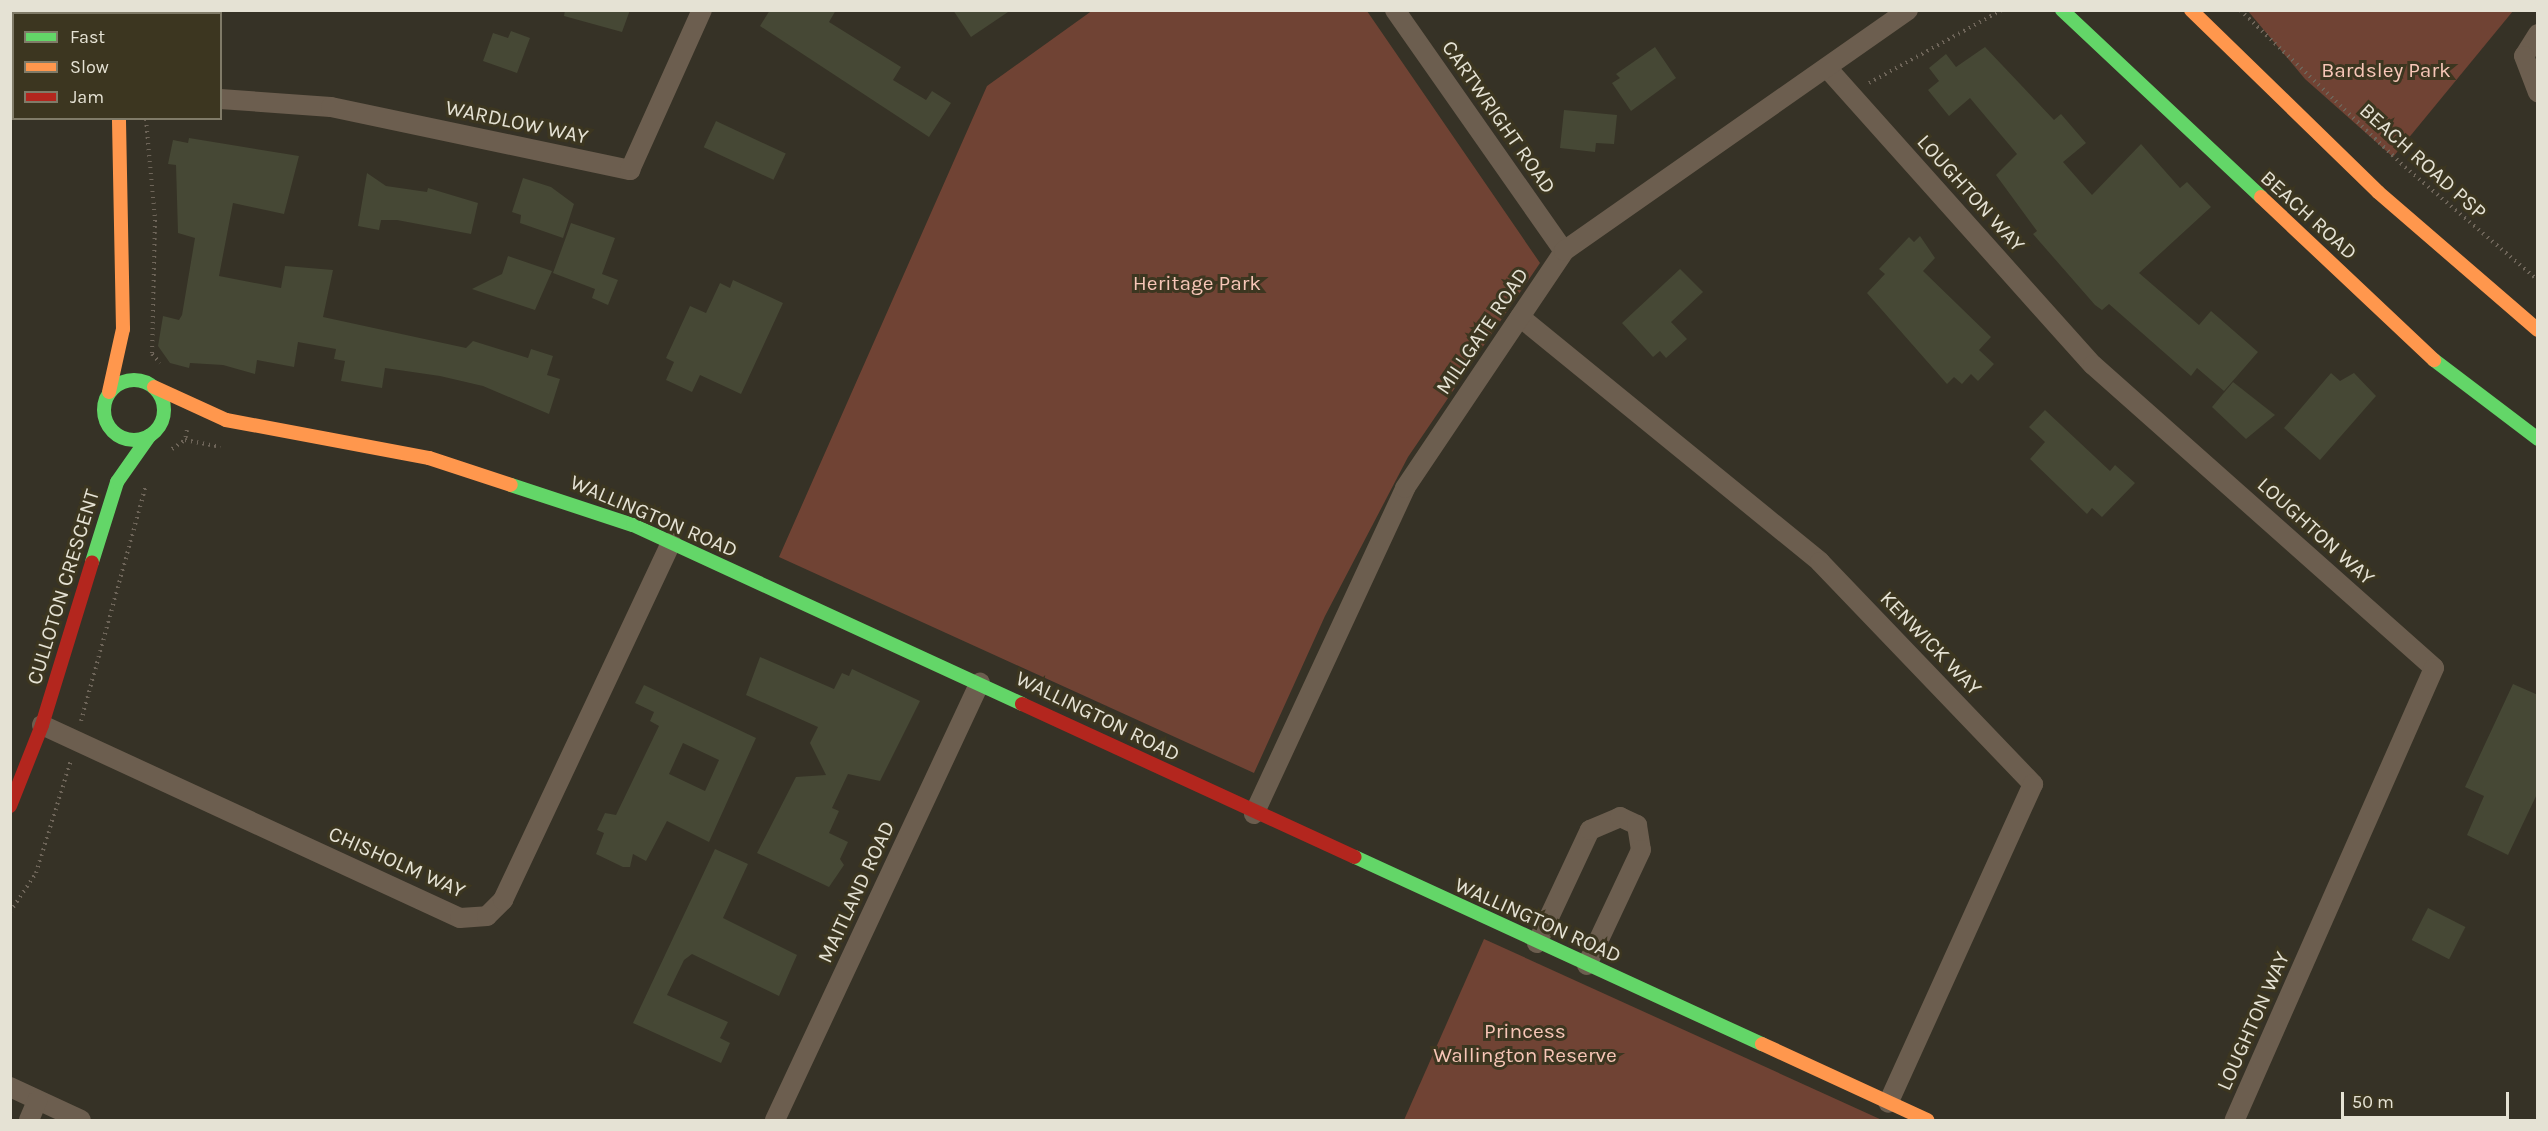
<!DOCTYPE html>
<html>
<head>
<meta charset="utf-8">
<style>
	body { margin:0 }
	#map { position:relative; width:2548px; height:1131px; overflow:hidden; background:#363226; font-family:Karla,sans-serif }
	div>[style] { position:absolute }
	.green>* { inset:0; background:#704334 }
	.building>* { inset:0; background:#464835; transform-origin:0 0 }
	.path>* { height:4px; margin-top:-2px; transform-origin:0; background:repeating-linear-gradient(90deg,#6e6559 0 1.5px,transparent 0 6px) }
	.street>* { height:20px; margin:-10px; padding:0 10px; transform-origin:10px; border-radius:10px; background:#6c5e4f }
	.fast>* { height:14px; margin:-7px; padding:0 7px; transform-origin:7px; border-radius:7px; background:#63d668 }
	.fast>.ring { margin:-7px; padding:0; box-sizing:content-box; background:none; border:14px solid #63d668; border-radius:50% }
	.slow>* { height:14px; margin:-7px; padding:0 7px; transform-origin:7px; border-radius:7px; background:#ff974d }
	.jam>* { height:14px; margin:-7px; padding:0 7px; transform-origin:7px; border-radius:7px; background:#b3261e }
	span { translate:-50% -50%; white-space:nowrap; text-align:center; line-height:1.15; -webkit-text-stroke:6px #3c3620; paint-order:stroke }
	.park-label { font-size:21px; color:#f7c6b7 }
	.street-label { font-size:21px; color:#e5e2d4 }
	.frame { position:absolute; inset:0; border:12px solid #e5e2d4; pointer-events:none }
	.legend { position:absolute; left:12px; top:12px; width:210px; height:108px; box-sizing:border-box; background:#3c3620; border:2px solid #807b68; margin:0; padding:8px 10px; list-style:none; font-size:18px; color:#e5e2d4 }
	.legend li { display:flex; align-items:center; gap:12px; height:30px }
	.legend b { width:30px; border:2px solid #807b68 }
	.scale { position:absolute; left:2341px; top:1092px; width:168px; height:27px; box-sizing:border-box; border:3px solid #e5e2d4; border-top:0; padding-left:8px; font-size:18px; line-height:21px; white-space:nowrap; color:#e5e2d4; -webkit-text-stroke:4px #3c3620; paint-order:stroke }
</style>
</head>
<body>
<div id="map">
	<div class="green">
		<div style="clip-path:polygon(1093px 10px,1367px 11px,1540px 263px,1408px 457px,1325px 616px,1254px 773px,779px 557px,987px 86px)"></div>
		<div style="clip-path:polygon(2248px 11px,2513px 11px,2393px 157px,2305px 79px)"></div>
		<div style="clip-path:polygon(1484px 939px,1882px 1120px,1404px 1120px)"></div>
	</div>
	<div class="building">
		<div style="clip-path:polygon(565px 10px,630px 10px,622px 32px,564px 16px)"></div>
		<div style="clip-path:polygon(770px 10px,836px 10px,829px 22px,901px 67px,893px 80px,926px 100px,932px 91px,951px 103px,929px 137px,760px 26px)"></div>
		<div style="clip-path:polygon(953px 10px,1011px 10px,971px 37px)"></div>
		<div style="clip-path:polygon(511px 31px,530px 38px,517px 73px,483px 61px,493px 33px,508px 38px)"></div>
		<div style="clip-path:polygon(1655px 47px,1676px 78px,1631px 111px,1612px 83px,1620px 78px,1616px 74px)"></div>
		<div style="clip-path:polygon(1985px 47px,2054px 120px,2061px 114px,2086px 143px,2063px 162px,2092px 195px,2141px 144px,2180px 188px,2187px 182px,2211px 207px,2139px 273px,2199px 325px,2211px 311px,2258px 352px,2224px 391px,2197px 368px,2191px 376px,2109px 304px,2102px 310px,2095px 305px,2033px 234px,2037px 231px,1996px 175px,2017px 154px,1970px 98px,1949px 116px,1928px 90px,1939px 81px,1929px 68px,1946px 54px,1956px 67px)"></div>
		<div style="clip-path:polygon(1564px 110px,1617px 115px,1614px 144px,1596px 143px,1595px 152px,1560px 148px)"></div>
		<div style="left:716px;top:121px;width:77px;height:29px;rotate:25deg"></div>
		<div style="clip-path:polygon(189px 138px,299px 156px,284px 214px,233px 203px,219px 276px,281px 288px,285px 266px,333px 270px,323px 317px,466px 348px,473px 341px,528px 358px,531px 349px,553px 356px,547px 375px,560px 379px,549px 414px,483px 386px,440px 376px,385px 368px,382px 388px,341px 381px,345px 361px,334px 359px,336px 349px,298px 342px,294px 367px,257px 360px,255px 374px,223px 365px,190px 363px,189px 368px,170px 363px,158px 346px,163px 316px,179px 320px,182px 315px,195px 238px,178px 233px,176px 165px,168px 164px,173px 140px,188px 143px)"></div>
		<div style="clip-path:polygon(367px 173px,386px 186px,427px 192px,428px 188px,478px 203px,471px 234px,397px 220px,381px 220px,379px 230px,358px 226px)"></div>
		<div style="clip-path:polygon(523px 178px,551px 187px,574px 204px,563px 238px,520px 223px,521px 215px,512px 212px)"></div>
		<div style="clip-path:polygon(571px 223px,615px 238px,602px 274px,618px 280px,608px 305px,592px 298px,595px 289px,553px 273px)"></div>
		<div style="clip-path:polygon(1920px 236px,1935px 258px,1923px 271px,1991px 337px,1979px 350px,1994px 364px,1978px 381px,1971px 374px,1962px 384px,1954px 377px,1947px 384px,1867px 293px,1885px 274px,1879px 269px,1909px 237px,1914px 242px)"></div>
		<div style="clip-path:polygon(508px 256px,552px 271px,535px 310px,472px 289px,502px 274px)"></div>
		<div style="clip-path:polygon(1680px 269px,1703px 292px,1671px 322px,1687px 339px,1666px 358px,1660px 351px,1653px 357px,1622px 323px)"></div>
		<div style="clip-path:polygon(733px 280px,783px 303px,741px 394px,700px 375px,692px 392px,666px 380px,674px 362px,666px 358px,690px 306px,706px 313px,720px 283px,730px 288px)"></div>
		<div style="clip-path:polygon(2331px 373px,2340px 381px,2354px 373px,2376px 396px,2320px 460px,2284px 428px)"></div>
		<div style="clip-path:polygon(2233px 382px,2275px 415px,2246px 439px,2212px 407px)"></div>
		<div style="clip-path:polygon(2045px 410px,2110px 471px,2115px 465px,2135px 483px,2102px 517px,2092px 508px,2087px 514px,2030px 459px,2045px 442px,2029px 427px)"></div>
		<div style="clip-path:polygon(760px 657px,834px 689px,842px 673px,849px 676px,852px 669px,920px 701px,880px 781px,848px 774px,832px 808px,839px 811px,829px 833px,848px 842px,840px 859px,844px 865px,829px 887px,757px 853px,796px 777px,826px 775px,810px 743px,818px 727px,746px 695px)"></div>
		<div style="clip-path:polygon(2513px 684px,2538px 695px,2538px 792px,2508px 855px,2467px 835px,2484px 796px,2465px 787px)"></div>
		<div style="clip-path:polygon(evenodd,644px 685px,756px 738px,709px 842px,667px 821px,646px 861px,633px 854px,630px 867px,623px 867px,596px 854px,604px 833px,597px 830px,605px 813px,616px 815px,659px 726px,650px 721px,654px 712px,635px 703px,644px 685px,683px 743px,719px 760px,705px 791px,669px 774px,683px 743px)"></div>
		<div style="clip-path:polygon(715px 849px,748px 864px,723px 918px,797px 955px,779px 996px,692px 954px,684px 960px,667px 995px,728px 1022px,720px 1038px,730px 1043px,721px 1063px,633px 1023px)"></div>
		<div style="left:2428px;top:908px;width:42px;height:36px;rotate:27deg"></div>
	</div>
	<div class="path">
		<div style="left:127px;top:10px;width:4px;rotate:76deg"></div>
		<div style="left:2240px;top:10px;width:228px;rotate:43.6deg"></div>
		<div style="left:2405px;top:167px;width:175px;rotate:40.4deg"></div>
		<div style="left:1869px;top:83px;width:152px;rotate:-28.8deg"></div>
		<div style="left:146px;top:119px;width:101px;rotate:84.9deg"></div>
		<div style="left:155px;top:220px;width:134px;rotate:91.3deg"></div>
		<div style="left:152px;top:354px;width:12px;rotate:48deg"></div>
		<div style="left:187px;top:430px;width:10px;rotate:101deg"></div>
		<div style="left:185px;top:440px;width:36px;rotate:11deg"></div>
		<div style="left:172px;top:449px;width:16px;rotate:-35deg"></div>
		<div style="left:81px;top:721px;width:242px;rotate:-74.6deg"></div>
		<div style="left:10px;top:912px;width:47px;rotate:-56.3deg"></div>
		<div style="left:36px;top:873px;width:118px;rotate:-72.8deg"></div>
	</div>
	<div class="street">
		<div style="left:1395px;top:10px;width:294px;rotate:55deg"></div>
		<div style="left:2538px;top:34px;width:26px;rotate:122deg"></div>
		<div style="left:2524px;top:56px;width:39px;rotate:69deg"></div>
		<div style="left:1828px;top:69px;width:397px;rotate:48.2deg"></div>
		<div style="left:2093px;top:365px;width:456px;rotate:41.6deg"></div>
		<div style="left:2434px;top:668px;width:494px;rotate:113.8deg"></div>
		<div style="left:220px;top:99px;width:111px;rotate:4.1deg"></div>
		<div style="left:331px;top:107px;width:306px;rotate:11.9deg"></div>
		<div style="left:630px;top:170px;width:175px;rotate:-65.8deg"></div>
		<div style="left:1520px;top:317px;width:387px;rotate:39.2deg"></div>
		<div style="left:1820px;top:562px;width:308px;rotate:46.2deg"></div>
		<div style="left:2033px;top:784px;width:350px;rotate:114.4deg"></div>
		<div style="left:42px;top:725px;width:460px;rotate:24.8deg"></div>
		<div style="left:460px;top:918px;width:27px;rotate:-4deg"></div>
		<div style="left:487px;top:916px;width:23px;rotate:-45deg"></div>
		<div style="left:503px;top:900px;width:395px;rotate:-64.8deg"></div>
		<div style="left:1254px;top:814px;width:359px;rotate:-65.1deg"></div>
		<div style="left:1405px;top:488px;width:285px;rotate:-56.1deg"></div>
		<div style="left:1564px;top:251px;width:420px;rotate:-35deg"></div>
		<div style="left:1537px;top:943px;width:125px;rotate:-64.9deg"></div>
		<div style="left:1590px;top:830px;width:33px;rotate:-23deg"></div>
		<div style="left:1620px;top:817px;width:19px;rotate:25deg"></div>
		<div style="left:1637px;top:825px;width:25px;rotate:81deg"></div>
		<div style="left:1641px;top:850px;width:127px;rotate:115.2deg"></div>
		<div style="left:10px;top:1087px;width:78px;rotate:24.9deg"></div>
		<div style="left:29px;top:1120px;width:21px;rotate:-67deg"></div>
		<div style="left:775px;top:1120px;width:483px;rotate:-64.9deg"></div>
	</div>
	<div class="fast">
		<div style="left:95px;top:10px;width:4px;rotate:90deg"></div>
		<div style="left:2062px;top:10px;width:273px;rotate:43.2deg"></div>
		<div style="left:2434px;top:360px;width:131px;rotate:37.2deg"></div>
		<div class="ring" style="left:104px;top:380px;width:46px;height:46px"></div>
		<div style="left:511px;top:485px;width:128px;rotate:18.2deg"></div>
		<div style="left:633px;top:525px;width:428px;rotate:24.7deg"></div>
		<div style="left:92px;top:562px;width:84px;rotate:-72.6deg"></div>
		<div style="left:117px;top:482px;width:57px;rotate:-54.9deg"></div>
		<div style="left:1355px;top:857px;width:448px;rotate:24.7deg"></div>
	</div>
	<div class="slow">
		<div style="left:2191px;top:10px;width:261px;rotate:44.2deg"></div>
		<div style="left:2378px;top:192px;width:211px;rotate:40.8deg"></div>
		<div style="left:2261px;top:197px;width:238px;rotate:43.3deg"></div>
		<div style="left:154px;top:387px;width:79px;rotate:24.6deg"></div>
		<div style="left:226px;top:420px;width:207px;rotate:10.6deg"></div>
		<div style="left:429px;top:458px;width:86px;rotate:18.2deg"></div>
		<div style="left:109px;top:392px;width:65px;rotate:-77.5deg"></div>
		<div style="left:123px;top:329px;width:211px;rotate:-91.1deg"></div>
		<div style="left:1762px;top:1044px;width:182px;rotate:24.7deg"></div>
	</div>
	<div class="jam">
		<div style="left:1022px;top:704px;width:366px;rotate:24.7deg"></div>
		<div style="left:10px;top:806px;width:87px;rotate:-68.4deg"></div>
		<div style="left:42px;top:725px;width:170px;rotate:-72.9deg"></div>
	</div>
	<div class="park-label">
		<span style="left:2386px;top:70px">Bardsley Park</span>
		<span style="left:1197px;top:283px">Heritage Park</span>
		<span style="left:1525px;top:1043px">Princess<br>Wallington Reserve</span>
	</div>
	<div class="street-label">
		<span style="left:1499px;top:117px;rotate:55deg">CARTWRIGHT ROAD</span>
		<span style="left:517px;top:122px;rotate:12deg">WARDLOW WAY</span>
		<span style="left:2423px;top:161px;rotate:42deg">BEACH ROAD PSP</span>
		<span style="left:1971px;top:193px;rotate:48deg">LOUGHTON WAY</span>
		<span style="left:2309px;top:215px;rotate:42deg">BEACH ROAD</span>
		<span style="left:1482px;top:331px;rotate:-56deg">MILLGATE ROAD</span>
		<span style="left:654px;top:516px;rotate:23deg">WALLINGTON ROAD</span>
		<span style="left:2316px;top:531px;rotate:42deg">LOUGHTON WAY</span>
		<span style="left:63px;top:587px;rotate:-73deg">CULLOTON CRESCENT</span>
		<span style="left:1931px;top:643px;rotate:46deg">KENWICK WAY</span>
		<span style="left:1098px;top:716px;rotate:26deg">WALLINGTON ROAD</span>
		<span style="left:397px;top:862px;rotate:24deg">CHISHOLM WAY</span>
		<span style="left:856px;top:892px;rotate:-65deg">MAITLAND ROAD</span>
		<span style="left:1538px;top:920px;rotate:24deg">WALLINGTON ROAD</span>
		<span style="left:2253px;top:1021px;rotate:-66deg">LOUGHTON WAY</span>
	</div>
	<div class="frame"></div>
	<ul class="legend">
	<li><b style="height:8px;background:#63d668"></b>Fast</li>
	<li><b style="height:8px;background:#ff974d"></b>Slow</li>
	<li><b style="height:8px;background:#b3261e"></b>Jam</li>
	</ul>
	<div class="scale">50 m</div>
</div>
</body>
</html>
